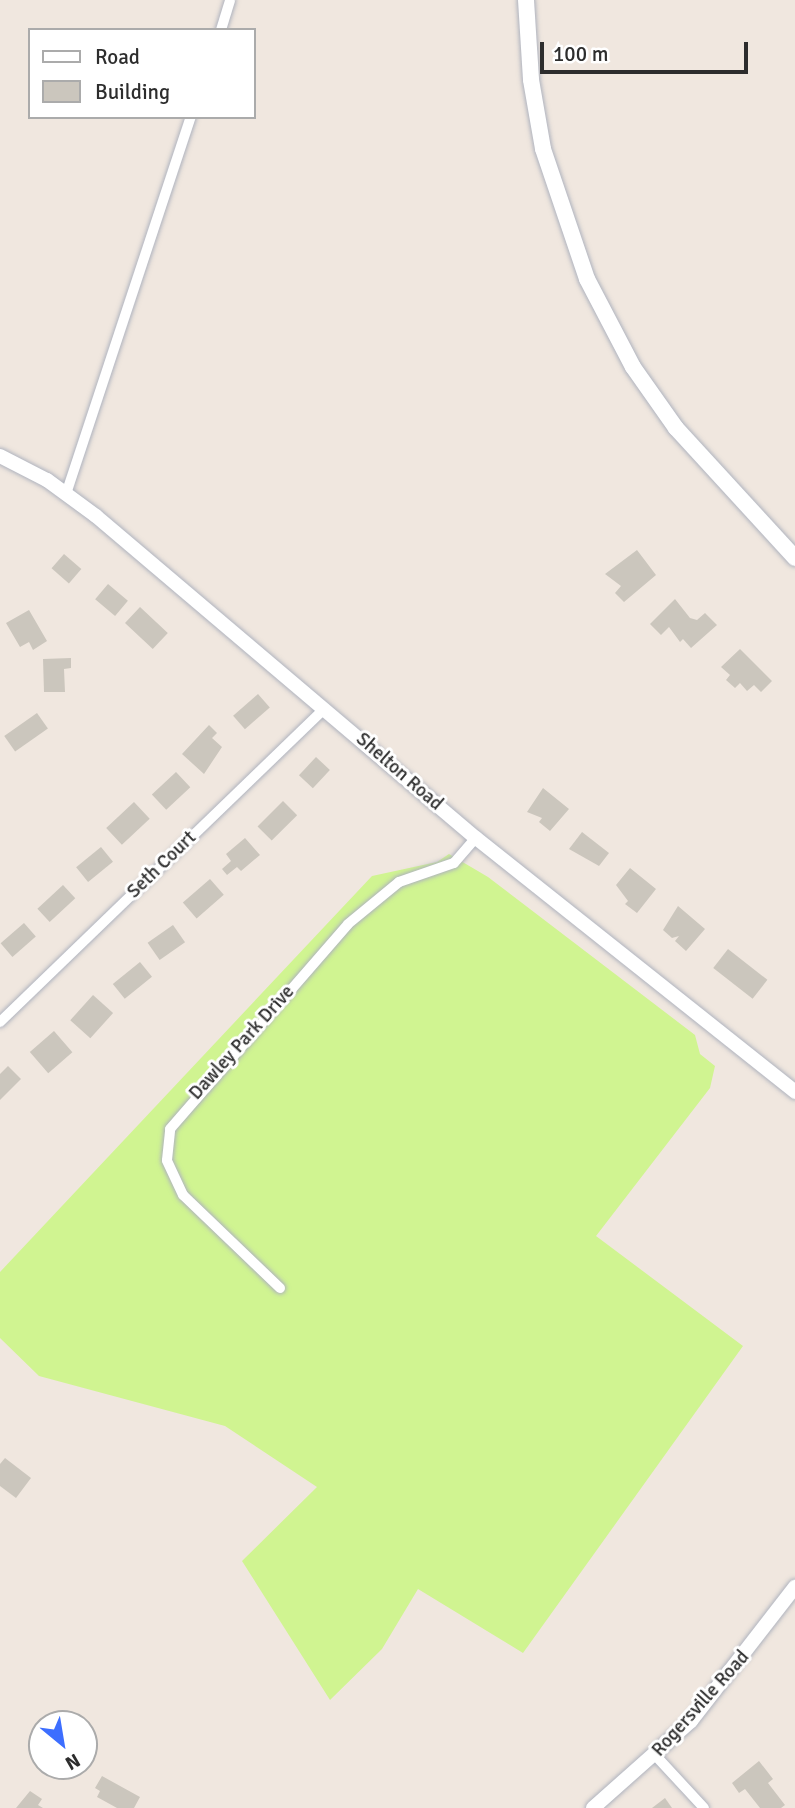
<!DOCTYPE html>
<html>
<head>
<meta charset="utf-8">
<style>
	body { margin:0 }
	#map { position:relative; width:795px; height:1808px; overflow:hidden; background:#f0e7df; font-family:Signika,sans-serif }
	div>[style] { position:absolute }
	.pitch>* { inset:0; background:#d0f491 }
	.building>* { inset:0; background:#cbc6bd; transform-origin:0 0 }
	.roads { filter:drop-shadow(0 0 2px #afb3be) drop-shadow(0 0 2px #afb3be) }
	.minor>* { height:10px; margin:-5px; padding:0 5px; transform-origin:5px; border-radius:5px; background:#fff }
	.tertiary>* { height:14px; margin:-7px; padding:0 7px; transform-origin:7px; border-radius:7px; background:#fff }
	.secondary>* { height:16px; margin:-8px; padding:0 8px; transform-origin:8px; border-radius:8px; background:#fff }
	span { translate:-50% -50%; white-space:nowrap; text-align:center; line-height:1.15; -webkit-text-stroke:6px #fff; paint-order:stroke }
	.street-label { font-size:19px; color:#2d2d2d }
	.legend { position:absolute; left:28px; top:28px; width:228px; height:91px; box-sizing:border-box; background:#fff; border:2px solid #ababab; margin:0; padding:9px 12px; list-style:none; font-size:21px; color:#2d2d2d }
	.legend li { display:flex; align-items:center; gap:14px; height:35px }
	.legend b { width:35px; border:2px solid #ababab }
	.north { position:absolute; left:28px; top:1710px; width:70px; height:70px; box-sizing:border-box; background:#fff; border:2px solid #ababab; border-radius:50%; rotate:150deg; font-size:19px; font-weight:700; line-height:28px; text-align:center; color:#2d2d2d }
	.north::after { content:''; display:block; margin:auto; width:24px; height:32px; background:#3d6eff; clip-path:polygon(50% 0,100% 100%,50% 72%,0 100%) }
	.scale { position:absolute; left:540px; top:42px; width:208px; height:32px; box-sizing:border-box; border:4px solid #2d2d2d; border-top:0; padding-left:9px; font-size:21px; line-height:24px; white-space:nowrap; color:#2d2d2d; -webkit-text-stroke:5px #fff; paint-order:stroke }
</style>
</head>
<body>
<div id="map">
	<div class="pitch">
		<div style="clip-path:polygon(449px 854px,488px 877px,695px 1035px,700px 1054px,715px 1066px,710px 1088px,596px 1236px,743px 1346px,523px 1653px,418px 1589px,382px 1649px,330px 1700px,242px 1561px,317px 1487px,225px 1426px,39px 1376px,0 1338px,0 1272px,372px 876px,437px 862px)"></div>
	</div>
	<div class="building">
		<div style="clip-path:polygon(637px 550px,656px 575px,624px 602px,615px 593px,621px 586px,605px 574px)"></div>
		<div style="left:64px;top:554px;width:23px;height:19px;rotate:41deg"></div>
		<div style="left:108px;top:584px;width:26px;height:20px;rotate:40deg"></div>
		<div style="clip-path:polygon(675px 599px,690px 618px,697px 620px,705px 613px,717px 625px,691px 648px,683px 639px,680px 642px,669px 627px,661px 635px,650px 624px)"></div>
		<div style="left:140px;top:607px;width:38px;height:22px;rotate:43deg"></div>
		<div style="clip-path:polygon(29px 610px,47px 641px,33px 650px,29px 642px,20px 647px,6px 623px)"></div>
		<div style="clip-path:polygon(740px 649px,772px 681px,761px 692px,754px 685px,747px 691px,740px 683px,735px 688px,726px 680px,730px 675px,721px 667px)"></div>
		<div style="clip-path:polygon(71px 658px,71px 668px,64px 669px,65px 692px,44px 692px,43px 659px)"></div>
		<div style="left:258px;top:694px;width:18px;height:33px;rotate:49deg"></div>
		<div style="left:37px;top:713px;width:19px;height:40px;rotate:55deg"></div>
		<div style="clip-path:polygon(209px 725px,217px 733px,212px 738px,222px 747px,204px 774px,182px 754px)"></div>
		<div style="left:316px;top:757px;width:19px;height:25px;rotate:43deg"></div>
		<div style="left:176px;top:772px;width:21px;height:33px;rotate:47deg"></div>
		<div style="clip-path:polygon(543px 788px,569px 809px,550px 831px,539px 822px,542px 818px,527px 812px)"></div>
		<div style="left:283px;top:801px;width:20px;height:36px;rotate:45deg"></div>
		<div style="left:134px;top:802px;width:23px;height:38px;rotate:47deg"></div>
		<div style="clip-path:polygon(582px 832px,609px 853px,599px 866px,569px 849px)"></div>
		<div style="clip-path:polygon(245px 838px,260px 855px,241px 871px,237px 867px,227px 875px,222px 869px,231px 861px,226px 854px)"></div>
		<div style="left:101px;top:847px;width:19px;height:32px;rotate:51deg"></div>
		<div style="clip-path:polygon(630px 868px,656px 889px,637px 913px,625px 904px,628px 901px,616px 885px)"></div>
		<div style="left:210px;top:879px;width:21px;height:36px;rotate:49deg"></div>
		<div style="left:63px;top:885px;width:18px;height:35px;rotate:47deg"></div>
		<div style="clip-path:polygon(678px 906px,705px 929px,686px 951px,675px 941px,679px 936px,672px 938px,663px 930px)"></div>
		<div style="left:24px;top:923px;width:18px;height:31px;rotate:49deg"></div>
		<div style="left:173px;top:925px;width:21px;height:31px;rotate:55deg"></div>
		<div style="left:728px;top:949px;width:50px;height:24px;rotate:38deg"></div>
		<div style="left:140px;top:962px;width:19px;height:35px;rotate:51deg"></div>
		<div style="left:93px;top:995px;width:27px;height:34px;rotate:42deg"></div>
		<div style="left:54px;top:1031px;width:28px;height:32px;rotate:49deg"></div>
		<div style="clip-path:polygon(8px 1066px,21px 1079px,0 1100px,0 1074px)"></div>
		<div style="clip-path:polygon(5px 1458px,31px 1478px,16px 1498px,0 1486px,0 1464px)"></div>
		<div style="clip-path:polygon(759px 1761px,773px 1779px,768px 1783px,785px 1805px,781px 1808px,760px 1808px,745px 1789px,739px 1793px,732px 1783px)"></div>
		<div style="clip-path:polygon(102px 1776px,140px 1797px,134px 1808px,117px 1808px,97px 1797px,100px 1791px,95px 1788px)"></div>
		<div style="clip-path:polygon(30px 1791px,42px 1799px,38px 1805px,43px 1808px,16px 1808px)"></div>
		<div style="clip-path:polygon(665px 1798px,672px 1808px,652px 1808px)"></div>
	</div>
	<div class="roads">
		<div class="minor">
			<div style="left:221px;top:30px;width:31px;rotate:-73deg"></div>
			<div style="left:66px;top:494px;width:397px;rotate:-71.7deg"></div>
			<div style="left:0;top:1022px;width:450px;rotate:-44deg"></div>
			<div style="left:280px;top:1288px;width:134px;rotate:-136.2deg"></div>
			<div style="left:183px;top:1195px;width:38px;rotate:-115deg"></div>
			<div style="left:167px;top:1160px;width:31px;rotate:-84deg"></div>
			<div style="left:170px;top:1129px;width:271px;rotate:-49deg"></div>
			<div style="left:348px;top:924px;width:66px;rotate:-39.5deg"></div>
			<div style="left:399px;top:882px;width:58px;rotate:-19.1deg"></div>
			<div style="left:454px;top:863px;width:33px;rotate:-49deg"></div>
			<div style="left:655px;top:1755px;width:72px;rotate:47.2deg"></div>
		</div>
		<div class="tertiary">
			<div style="left:0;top:456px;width:53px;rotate:27.1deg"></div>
			<div style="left:47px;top:480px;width:61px;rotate:36.3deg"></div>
			<div style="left:96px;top:516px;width:498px;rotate:40.3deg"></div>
			<div style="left:476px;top:838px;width:408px;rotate:38.5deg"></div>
			<div style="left:593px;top:1808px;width:131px;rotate:-41.6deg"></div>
			<div style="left:691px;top:1721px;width:170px;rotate:-52.2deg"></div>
		</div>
		<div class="secondary">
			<div style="left:526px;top:0;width:80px;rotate:86.4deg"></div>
			<div style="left:531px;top:80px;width:70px;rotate:80.1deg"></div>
			<div style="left:543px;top:149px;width:137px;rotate:71.3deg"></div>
			<div style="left:587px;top:279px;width:99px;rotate:62.4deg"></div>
			<div style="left:633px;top:367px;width:75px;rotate:54.8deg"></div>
			<div style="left:676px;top:428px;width:176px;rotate:47.5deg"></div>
		</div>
	</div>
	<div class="street-label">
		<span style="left:399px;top:772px;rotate:41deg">Shelton Road</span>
		<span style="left:162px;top:865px;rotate:-44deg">Seth Court</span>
		<span style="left:242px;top:1043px;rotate:-48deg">Dawley Park Drive</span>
		<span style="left:701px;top:1704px;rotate:-48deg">Rogersville Road</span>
	</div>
	<ul class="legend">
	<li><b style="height:9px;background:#fff"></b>Road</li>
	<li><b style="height:19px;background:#cbc6bd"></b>Building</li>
	</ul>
	<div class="north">N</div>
	<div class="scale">100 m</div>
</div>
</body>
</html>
